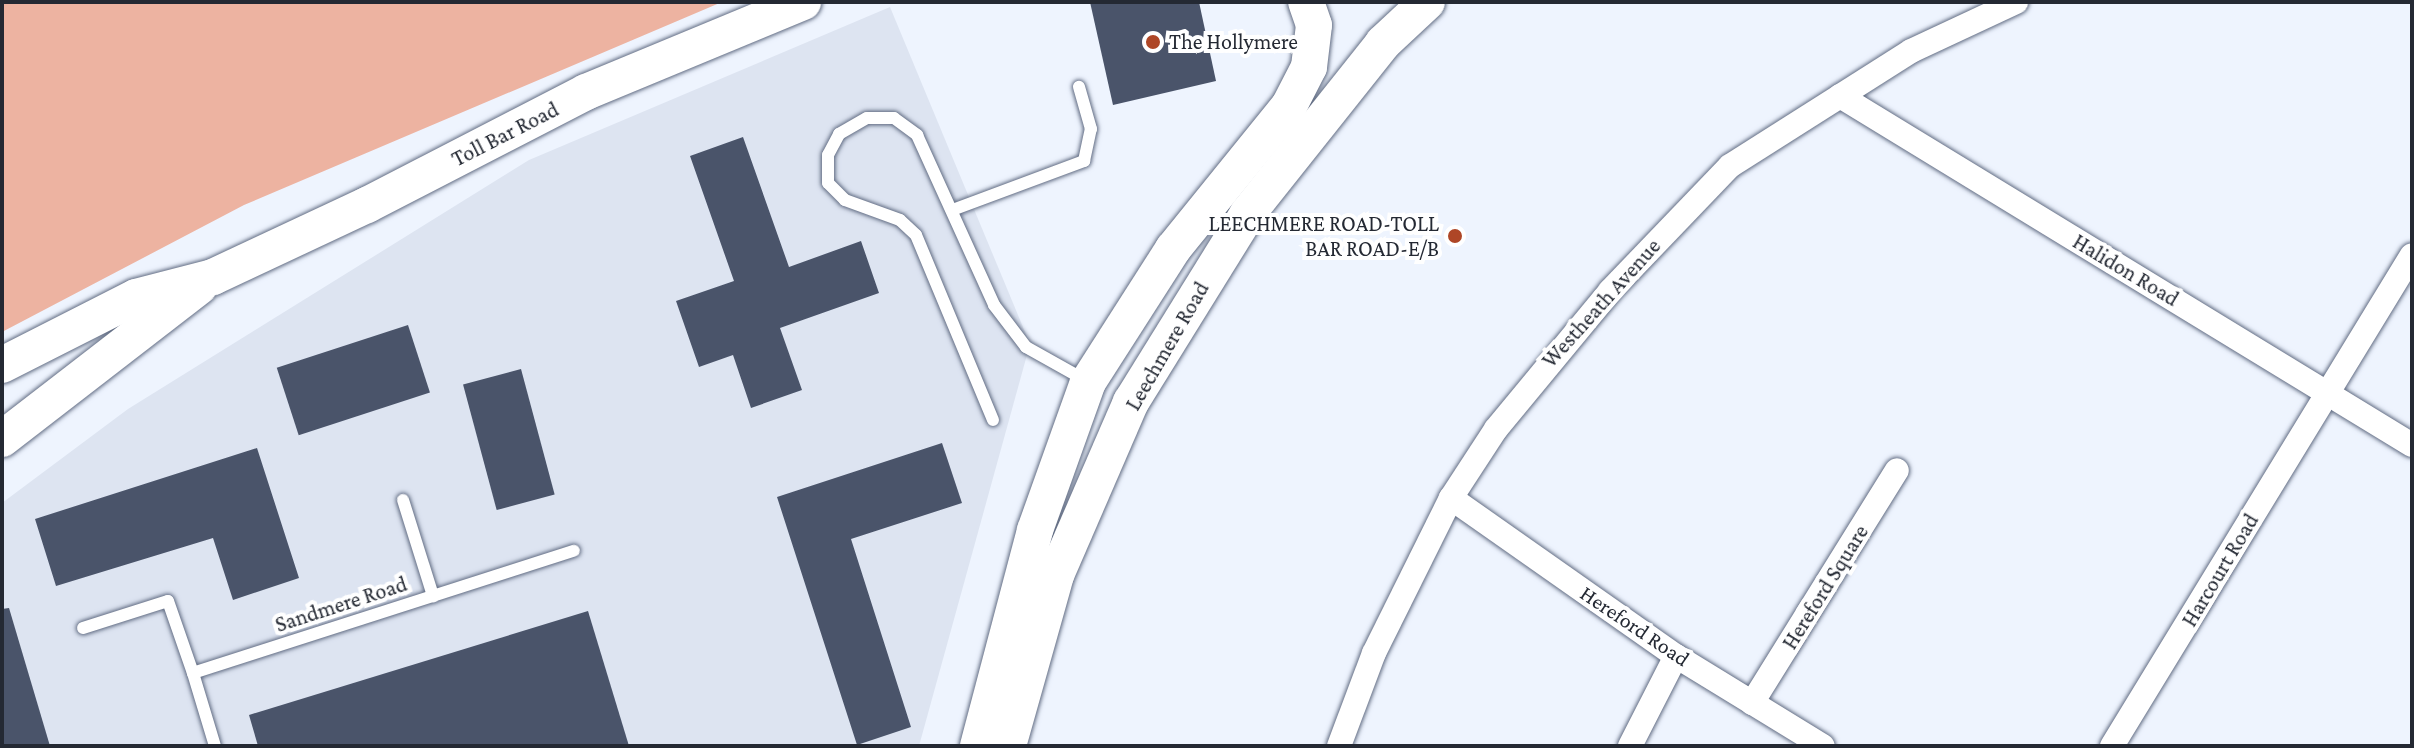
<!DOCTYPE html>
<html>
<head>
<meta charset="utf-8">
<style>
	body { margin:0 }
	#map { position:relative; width:2414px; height:748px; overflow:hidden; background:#eef4fe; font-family:"Crimson Pro",serif }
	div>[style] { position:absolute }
	.built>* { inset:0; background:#dde4f1 }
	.green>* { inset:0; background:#edb3a1 }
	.building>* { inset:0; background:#4a546a; transform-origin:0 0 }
	.roads { filter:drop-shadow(0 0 2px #616c83) drop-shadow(0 0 2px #616c83) }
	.lane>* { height:12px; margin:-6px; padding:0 6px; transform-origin:6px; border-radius:6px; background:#fff }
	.street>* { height:24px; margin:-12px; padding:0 12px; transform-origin:12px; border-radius:12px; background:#fff }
	.secondary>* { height:36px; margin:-18px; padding:0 18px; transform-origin:18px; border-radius:18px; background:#fff }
	.dots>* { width:22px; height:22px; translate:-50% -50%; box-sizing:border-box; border:4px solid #fff; border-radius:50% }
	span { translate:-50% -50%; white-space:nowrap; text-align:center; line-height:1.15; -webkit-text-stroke:8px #fff; paint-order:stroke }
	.poi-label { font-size:22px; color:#242933 }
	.left { translate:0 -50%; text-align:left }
	.right { translate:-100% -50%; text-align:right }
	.street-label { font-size:22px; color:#242933 }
	.frame { position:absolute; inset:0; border:4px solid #242933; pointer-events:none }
</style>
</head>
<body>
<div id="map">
	<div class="built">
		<div style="clip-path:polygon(890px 7px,1030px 344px,919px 746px,2px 746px,2px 503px,128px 409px,529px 160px)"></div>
	</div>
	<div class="green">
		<div style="clip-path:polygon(2px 2px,722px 2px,244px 205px,2px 332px)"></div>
	</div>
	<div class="building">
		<div style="clip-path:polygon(1090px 2px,1199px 2px,1216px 81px,1113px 105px)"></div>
		<div style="clip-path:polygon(743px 137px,789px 267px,861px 241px,879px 293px,780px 328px,802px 390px,751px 408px,733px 355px,699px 367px,676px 301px,734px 281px,690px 156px)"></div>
		<div style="left:408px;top:325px;width:71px;height:138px;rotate:72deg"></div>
		<div style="left:521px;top:369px;width:130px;height:60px;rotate:75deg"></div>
		<div style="clip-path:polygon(942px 443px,962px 503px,851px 539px,911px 727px,857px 745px,777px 497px)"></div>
		<div style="clip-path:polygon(257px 448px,299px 578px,233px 600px,213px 538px,56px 586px,35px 519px)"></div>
		<div style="clip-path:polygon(9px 608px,50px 746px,2px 746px,2px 609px)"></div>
		<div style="clip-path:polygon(588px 611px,629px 746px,258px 746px,249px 715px)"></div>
	</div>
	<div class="roads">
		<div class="lane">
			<div style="left:955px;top:209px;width:138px;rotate:-20.4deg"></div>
			<div style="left:1084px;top:161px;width:33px;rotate:-78deg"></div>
			<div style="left:1091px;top:129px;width:44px;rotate:-105.9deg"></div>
			<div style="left:993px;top:420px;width:200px;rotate:-112.6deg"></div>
			<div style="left:916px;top:235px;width:22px;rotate:-137deg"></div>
			<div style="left:900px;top:220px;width:59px;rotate:-160deg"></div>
			<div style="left:845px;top:200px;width:24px;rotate:-135deg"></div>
			<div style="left:828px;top:183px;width:28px;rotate:-90deg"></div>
			<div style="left:828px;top:155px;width:24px;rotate:-62deg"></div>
			<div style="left:839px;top:134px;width:32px;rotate:-30deg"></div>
			<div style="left:867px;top:118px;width:27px"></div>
			<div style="left:894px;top:118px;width:29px;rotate:36deg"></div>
			<div style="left:917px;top:135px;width:187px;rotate:65.6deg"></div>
			<div style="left:994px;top:305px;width:53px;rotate:52.7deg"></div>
			<div style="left:1026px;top:347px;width:68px;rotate:29.2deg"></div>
			<div style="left:403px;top:500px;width:101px;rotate:72.6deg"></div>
			<div style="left:83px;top:628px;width:89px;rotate:-17.6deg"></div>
			<div style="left:168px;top:601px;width:76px;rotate:70.9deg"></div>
			<div style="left:215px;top:746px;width:76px;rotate:-106.8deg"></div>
			<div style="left:193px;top:673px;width:400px;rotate:-17.8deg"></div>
		</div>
		<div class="street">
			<div style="left:1840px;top:96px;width:670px;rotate:31.39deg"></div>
			<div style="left:1451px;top:498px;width:275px;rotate:35.1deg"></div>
			<div style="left:1676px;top:656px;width:172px;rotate:31.5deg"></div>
			<div style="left:1752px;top:703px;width:274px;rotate:-58.1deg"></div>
			<div style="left:1339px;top:746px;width:99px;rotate:-69.4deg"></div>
			<div style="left:1374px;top:653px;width:173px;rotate:-63.6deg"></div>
			<div style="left:1451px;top:498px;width:82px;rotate:-56.9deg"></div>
			<div style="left:1496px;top:429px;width:179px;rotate:-50.4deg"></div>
			<div style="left:1610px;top:291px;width:173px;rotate:-46.2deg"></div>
			<div style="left:1730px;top:166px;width:214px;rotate:-32.4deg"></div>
			<div style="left:1911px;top:51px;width:116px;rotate:-25deg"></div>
			<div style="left:1630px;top:746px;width:101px;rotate:-62.9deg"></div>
			<div style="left:2112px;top:746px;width:575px;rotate:-58.58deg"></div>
		</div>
		<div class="secondary">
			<div style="left:2px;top:365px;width:150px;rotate:-26.9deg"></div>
			<div style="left:136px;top:297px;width:80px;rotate:-14.6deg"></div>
			<div style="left:213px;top:277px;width:170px;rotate:-25.1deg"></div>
			<div style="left:367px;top:205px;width:246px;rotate:-27.3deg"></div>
			<div style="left:586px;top:92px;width:235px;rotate:-22.5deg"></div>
			<div style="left:2px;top:439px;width:249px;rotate:-37.7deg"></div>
			<div style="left:978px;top:746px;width:223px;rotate:-75.2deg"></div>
			<div style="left:1035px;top:530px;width:157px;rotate:-70.3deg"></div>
			<div style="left:1088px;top:382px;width:158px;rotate:-57.4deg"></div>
			<div style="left:1173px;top:249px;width:184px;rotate:-51deg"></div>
			<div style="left:1289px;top:106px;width:44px;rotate:-62.9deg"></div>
			<div style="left:1309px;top:67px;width:42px;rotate:-83.2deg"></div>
			<div style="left:1314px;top:25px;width:24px;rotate:-109deg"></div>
			<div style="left:1008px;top:746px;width:178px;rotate:-74.3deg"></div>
			<div style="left:1056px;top:575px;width:189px;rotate:-66.6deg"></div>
			<div style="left:1131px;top:402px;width:222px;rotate:-58.2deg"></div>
			<div style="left:1248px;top:213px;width:217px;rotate:-51.5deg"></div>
			<div style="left:1383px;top:43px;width:60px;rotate:-43deg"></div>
		</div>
	</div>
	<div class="dots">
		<div style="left:1153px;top:42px;background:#ae4626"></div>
		<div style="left:1455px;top:236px;background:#ae4626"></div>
	</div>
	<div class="poi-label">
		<span class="left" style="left:1169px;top:42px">The Hollymere</span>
		<span class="right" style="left:1439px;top:236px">LEECHMERE ROAD-TOLL<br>BAR ROAD-E/B</span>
	</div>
	<div class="street-label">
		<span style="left:505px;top:134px;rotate:-27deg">Toll Bar Road</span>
		<span style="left:2126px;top:270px;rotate:31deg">Halidon Road</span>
		<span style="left:1601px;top:303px;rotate:-48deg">Westheath Avenue</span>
		<span style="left:1167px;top:346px;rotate:-60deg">Leechmere Road</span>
		<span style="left:2220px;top:570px;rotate:-59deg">Harcourt Road</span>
		<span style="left:1825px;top:587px;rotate:-58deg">Hereford Square</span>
		<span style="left:341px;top:604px;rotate:-18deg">Sandmere Road</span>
		<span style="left:1635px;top:626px;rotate:34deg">Hereford Road</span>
	</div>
	<div class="frame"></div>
</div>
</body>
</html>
